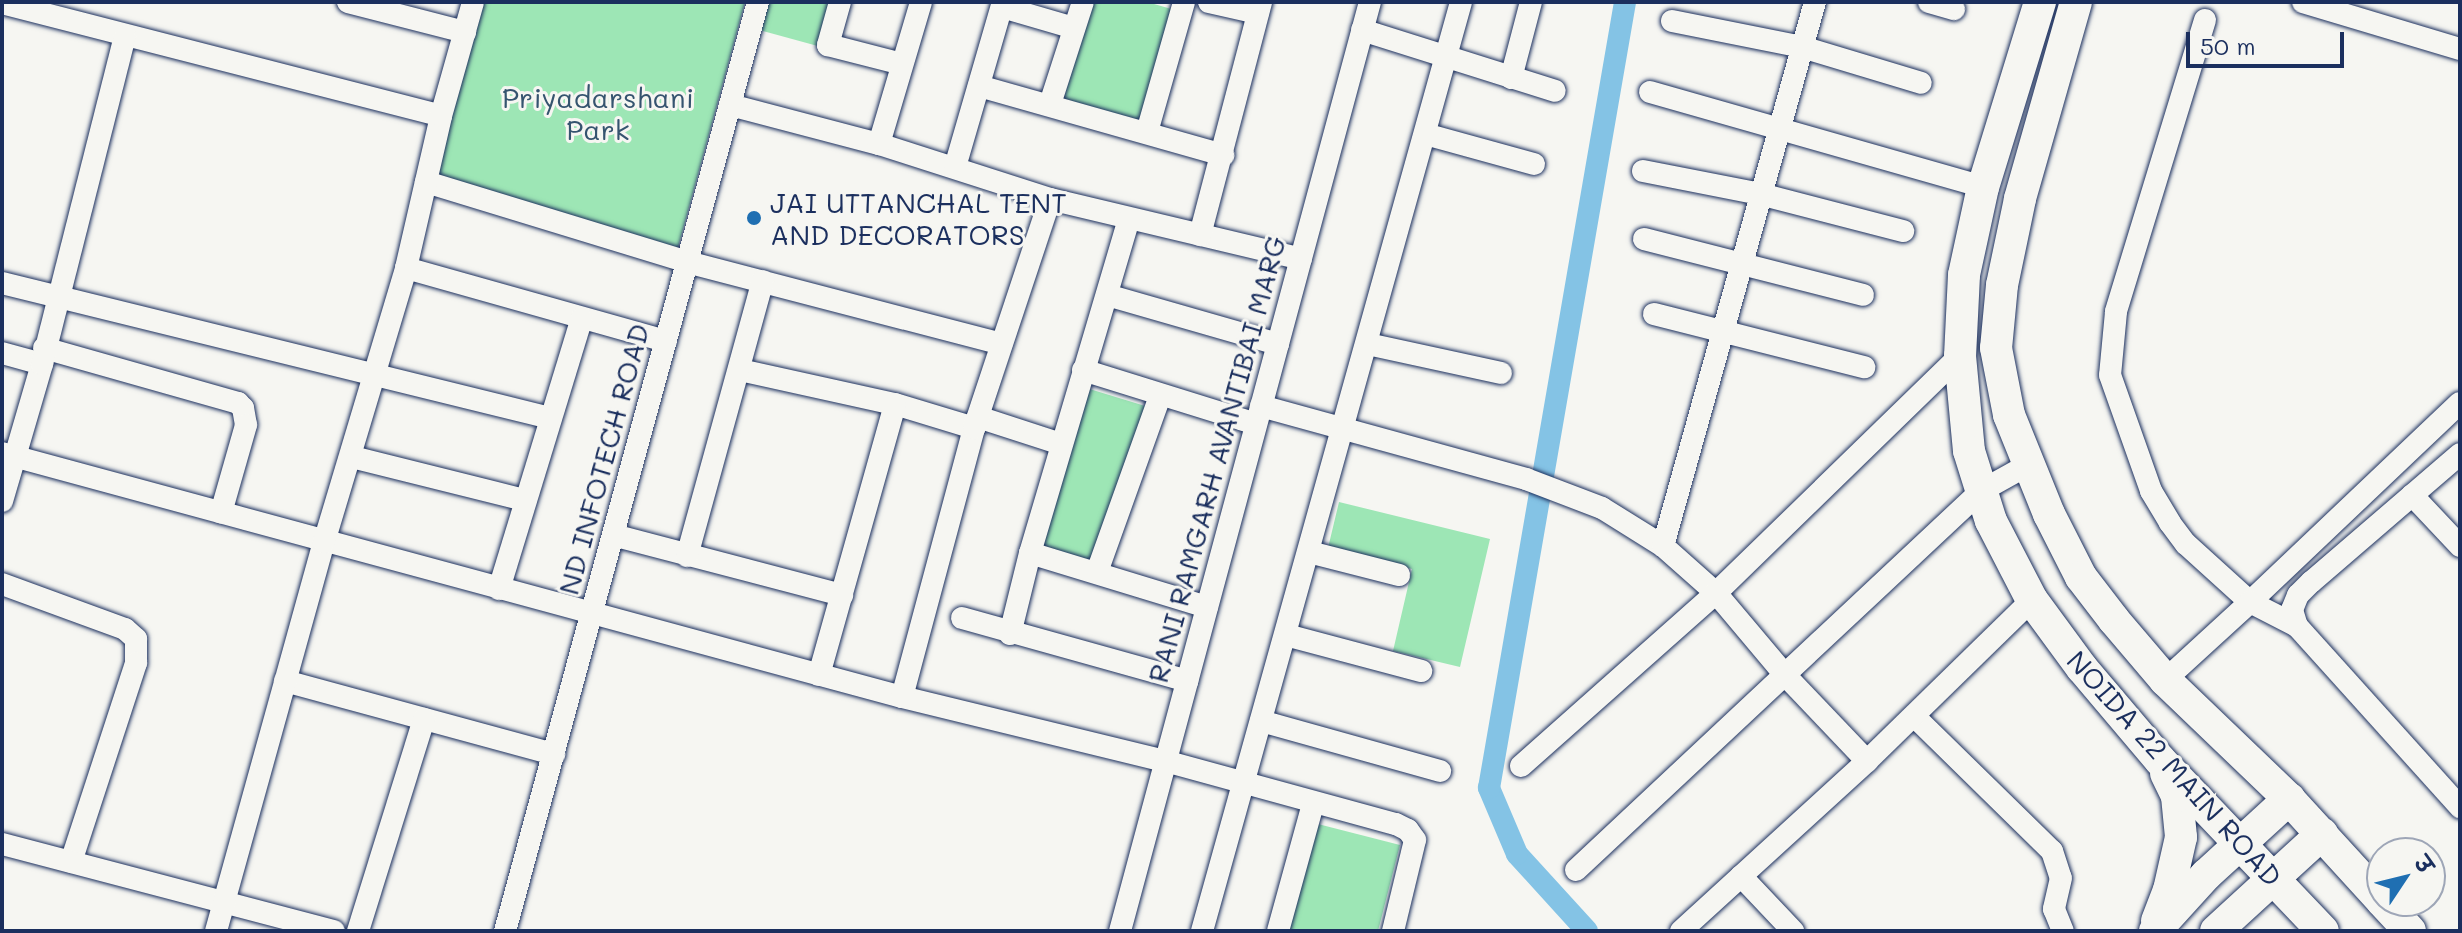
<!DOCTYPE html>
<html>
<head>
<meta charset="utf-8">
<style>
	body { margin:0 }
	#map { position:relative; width:2462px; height:933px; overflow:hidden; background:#f6f6f2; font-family:Mali,"Playpen Sans Deva",sans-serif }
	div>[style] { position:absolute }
	.green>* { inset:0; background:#9de6b5; transform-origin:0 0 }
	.canal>* { height:22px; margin:-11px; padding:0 11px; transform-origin:11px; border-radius:11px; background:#84c3e5 }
	.roads { filter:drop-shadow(0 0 2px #1b2f5e) drop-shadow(0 0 2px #1b2f5e) }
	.street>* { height:22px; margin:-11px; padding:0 11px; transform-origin:11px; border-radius:11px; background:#f6f6f2 }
	.secondary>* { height:32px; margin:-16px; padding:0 16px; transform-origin:16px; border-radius:16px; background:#f6f6f2 }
	.dots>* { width:22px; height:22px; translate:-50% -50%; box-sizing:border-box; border:4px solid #f6f6f2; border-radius:50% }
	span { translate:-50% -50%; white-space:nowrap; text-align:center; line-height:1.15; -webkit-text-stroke:6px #f6f6f2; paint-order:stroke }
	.park-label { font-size:28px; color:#35546f }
	.poi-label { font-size:28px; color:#1b2f5e }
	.left { translate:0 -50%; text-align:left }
	.street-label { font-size:28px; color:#1b2f5e }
	.frame { position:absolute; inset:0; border:4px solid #1b2f5e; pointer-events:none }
	.north { position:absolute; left:2366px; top:837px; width:80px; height:80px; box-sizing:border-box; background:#f6f6f2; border:2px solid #9ea6b7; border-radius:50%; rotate:55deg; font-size:22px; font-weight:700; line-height:32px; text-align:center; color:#1b2f5e }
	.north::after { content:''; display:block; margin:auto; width:28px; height:36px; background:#1f6fb2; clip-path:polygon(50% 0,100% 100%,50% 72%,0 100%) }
	.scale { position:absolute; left:2186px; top:32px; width:158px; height:36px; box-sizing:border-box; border:4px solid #1b2f5e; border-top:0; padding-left:10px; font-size:24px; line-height:28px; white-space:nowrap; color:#1b2f5e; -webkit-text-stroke:6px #f6f6f2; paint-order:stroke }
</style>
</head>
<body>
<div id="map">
	<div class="green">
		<div style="clip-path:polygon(482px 2px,745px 2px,676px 255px,435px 176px)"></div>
		<div style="clip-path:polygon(764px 2px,837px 2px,825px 48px,756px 29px)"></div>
		<div style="clip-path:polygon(1091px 2px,1147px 2px,1175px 10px,1139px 135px,1060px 112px)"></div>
		<div style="left:1083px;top:387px;width:71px;height:182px;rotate:17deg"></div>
		<div style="clip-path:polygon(1339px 502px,1490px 539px,1460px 667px,1393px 651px,1412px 569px,1328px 548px)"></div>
		<div style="clip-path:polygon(1314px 823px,1400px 845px,1378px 931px,1286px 931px)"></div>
	</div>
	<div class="canal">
		<div style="left:1587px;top:931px;width:104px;rotate:-132.3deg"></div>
		<div style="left:1517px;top:854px;width:72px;rotate:-113deg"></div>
		<div style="left:1489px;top:788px;width:798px;rotate:-80.18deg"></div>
	</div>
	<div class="roads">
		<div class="street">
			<div style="left:348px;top:2px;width:121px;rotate:14.4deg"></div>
			<div style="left:840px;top:2px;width:45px;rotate:105.6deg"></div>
			<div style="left:828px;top:45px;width:76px;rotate:14.4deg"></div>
			<div style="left:1209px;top:2px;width:50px;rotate:12.7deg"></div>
			<div style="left:1929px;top:2px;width:26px;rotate:16deg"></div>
			<div style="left:2303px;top:2px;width:164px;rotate:16.7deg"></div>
			<div style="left:2px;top:3px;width:453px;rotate:14.4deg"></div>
			<div style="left:1002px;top:7px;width:75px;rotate:16.3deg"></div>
			<div style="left:2205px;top:20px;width:305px;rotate:107deg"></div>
			<div style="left:2116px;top:312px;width:63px;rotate:95.4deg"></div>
			<div style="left:2110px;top:375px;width:123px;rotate:70.5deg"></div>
			<div style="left:2151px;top:491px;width:37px;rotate:59deg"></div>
			<div style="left:2170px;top:523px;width:26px;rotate:53deg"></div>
			<div style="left:2186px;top:544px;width:86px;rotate:42.2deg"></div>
			<div style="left:2250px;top:602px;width:289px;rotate:-43.5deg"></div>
			<div style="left:1672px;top:21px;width:133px;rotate:11.3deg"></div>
			<div style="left:1802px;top:47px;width:124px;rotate:16.8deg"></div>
			<div style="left:1362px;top:30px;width:202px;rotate:17.5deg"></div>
			<div style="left:1511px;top:78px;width:79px;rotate:-75.3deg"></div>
			<div style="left:979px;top:86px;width:254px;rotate:15.8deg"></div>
			<div style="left:1650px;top:92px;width:346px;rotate:15.9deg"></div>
			<div style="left:1050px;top:104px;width:107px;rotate:-72.1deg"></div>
			<div style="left:730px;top:105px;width:154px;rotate:14.7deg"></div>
			<div style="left:879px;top:144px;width:180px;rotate:17.8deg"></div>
			<div style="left:1050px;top:199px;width:258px;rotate:13.4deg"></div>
			<div style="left:1147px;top:132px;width:135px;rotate:-74.1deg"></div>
			<div style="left:1425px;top:134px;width:113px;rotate:15.4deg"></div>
			<div style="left:879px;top:144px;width:148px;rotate:-73.5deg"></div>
			<div style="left:955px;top:167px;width:172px;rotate:-73.8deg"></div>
			<div style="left:1643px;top:171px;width:119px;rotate:11.1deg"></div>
			<div style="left:1760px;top:194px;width:148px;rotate:14.5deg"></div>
			<div style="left:426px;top:182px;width:273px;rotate:17deg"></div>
			<div style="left:687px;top:262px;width:325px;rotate:14.6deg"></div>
			<div style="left:1200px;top:235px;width:241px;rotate:-75.3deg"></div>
			<div style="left:1644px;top:239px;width:226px;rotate:14.3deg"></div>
			<div style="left:406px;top:268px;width:270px;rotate:15.7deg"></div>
			<div style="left:2px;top:283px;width:564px;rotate:13.84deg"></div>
			<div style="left:1107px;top:295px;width:178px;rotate:16deg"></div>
			<div style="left:1654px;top:314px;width:217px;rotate:14.2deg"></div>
			<div style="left:1368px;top:344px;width:136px;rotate:12.3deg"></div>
			<div style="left:44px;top:348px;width:202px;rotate:15.8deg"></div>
			<div style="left:238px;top:403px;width:7px;rotate:45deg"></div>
			<div style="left:243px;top:408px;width:17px;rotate:80deg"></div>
			<div style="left:246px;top:425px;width:91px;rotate:105.9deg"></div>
			<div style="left:2px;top:353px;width:41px;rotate:15.4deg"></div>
			<div style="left:740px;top:370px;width:159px;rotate:12.4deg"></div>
			<div style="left:895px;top:404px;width:83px;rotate:16.9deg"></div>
			<div style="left:1083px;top:370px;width:181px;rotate:17.3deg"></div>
			<div style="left:1261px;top:406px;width:275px;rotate:15.4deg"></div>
			<div style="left:1526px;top:479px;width:81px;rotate:20.9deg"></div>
			<div style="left:1602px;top:508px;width:72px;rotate:31.9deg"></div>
			<div style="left:1663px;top:546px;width:71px;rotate:41.6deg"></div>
			<div style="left:1716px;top:593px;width:107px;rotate:49.9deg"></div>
			<div style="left:1785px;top:675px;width:119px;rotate:46.4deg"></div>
			<div style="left:978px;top:417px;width:87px;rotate:18deg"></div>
			<div style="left:2px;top:453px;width:932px;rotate:15.17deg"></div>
			<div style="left:902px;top:697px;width:271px;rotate:13.7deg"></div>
			<div style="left:1165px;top:761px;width:239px;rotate:15.3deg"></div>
			<div style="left:1396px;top:824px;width:13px;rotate:27deg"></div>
			<div style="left:1408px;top:830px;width:12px;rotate:55deg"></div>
			<div style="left:1415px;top:840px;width:94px;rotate:103.6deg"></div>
			<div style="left:2460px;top:454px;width:196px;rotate:139.3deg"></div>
			<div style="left:2311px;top:582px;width:18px;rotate:135deg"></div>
			<div style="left:2298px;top:595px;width:16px;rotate:112deg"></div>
			<div style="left:2292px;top:610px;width:17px;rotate:73deg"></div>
			<div style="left:2297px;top:626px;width:244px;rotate:48deg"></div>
			<div style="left:352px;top:457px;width:177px;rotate:14deg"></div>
			<div style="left:2412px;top:495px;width:70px;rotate:46.7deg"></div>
			<div style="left:2px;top:501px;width:143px;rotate:-73.7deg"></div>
			<div style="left:42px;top:364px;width:337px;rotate:-75.8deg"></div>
			<div style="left:613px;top:535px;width:237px;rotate:14.7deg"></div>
			<div style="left:1663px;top:546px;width:565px;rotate:-74.39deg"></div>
			<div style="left:1309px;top:552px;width:93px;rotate:14.3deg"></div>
			<div style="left:1030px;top:553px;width:185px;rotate:17deg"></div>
			<div style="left:687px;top:556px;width:285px;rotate:-74.6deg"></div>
			<div style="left:1097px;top:572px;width:187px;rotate:-70.3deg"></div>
			<div style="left:2px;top:584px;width:131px;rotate:20.1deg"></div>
			<div style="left:125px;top:629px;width:15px;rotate:42deg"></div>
			<div style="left:136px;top:639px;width:24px;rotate:90deg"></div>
			<div style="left:136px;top:663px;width:209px;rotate:108.1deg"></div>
			<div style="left:499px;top:589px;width:283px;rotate:-73deg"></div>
			<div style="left:962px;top:618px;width:234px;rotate:15.6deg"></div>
			<div style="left:1010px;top:634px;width:83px;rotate:-76.1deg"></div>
			<div style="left:1030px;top:553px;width:348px;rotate:-73.5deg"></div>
			<div style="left:1286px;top:635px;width:140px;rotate:14.9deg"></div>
			<div style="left:819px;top:675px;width:281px;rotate:-74.3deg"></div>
			<div style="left:2165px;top:680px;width:115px;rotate:-42.5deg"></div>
			<div style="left:2250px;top:602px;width:53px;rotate:27.1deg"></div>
			<div style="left:285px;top:681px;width:279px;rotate:15.2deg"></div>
			<div style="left:902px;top:697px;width:278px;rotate:-75deg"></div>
			<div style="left:974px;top:428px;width:241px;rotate:-71.6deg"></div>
			<div style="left:1914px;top:716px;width:193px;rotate:44.4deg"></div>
			<div style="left:2052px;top:851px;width:28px;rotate:72deg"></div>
			<div style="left:2061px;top:878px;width:32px;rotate:103deg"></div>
			<div style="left:2054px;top:909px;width:24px;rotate:68deg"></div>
			<div style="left:1261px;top:721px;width:186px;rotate:15.6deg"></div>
			<div style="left:1521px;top:766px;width:261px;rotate:-41.6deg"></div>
			<div style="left:1716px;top:593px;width:340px;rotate:-44.2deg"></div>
			<div style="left:2px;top:844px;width:343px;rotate:14.7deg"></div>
			<div style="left:1576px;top:870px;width:555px;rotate:-43.1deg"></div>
			<div style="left:1981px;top:491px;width:54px;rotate:-29deg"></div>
			<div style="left:1741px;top:876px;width:76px;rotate:46.6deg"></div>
			<div style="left:216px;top:931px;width:404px;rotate:-74.5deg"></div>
			<div style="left:324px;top:542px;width:286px;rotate:-73.3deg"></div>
			<div style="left:406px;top:268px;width:156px;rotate:-77deg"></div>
			<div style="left:441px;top:116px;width:118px;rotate:-74.3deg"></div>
			<div style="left:358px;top:931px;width:222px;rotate:-72.7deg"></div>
			<div style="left:505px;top:931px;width:963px;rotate:-74.77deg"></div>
			<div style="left:1120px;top:931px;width:962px;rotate:-74.94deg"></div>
			<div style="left:1202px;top:931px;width:964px;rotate:-74.42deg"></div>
			<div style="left:1278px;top:931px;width:132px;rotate:-74.6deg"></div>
			<div style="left:1681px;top:931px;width:252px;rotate:-42.4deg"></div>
			<div style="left:1867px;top:761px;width:231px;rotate:-44.3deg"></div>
		</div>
		<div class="secondary">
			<div style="left:2040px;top:2px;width:194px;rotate:107.1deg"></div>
			<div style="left:1983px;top:187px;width:90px;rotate:102.2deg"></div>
			<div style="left:1964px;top:275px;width:81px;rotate:92.8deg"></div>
			<div style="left:1960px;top:356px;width:95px;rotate:84.6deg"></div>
			<div style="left:1969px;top:451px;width:73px;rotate:72.6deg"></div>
			<div style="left:1991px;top:521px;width:89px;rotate:62.6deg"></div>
			<div style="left:2032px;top:600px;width:84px;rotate:53.7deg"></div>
			<div style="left:2082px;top:668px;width:121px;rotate:49.7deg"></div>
			<div style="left:2160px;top:760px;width:236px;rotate:46.4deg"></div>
			<div style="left:2076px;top:2px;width:205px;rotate:105.9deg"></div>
			<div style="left:2020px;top:199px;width:88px;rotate:101.8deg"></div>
			<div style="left:2002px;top:285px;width:63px;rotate:95.4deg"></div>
			<div style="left:1996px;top:348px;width:68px;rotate:79deg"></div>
			<div style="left:2009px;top:415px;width:107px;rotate:68deg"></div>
			<div style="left:2049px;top:514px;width:71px;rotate:63.1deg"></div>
			<div style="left:2081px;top:577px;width:54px;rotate:52.5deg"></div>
			<div style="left:2114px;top:620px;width:79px;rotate:49.6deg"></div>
			<div style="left:2165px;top:680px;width:172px;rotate:43.8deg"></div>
			<div style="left:2289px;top:799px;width:138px;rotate:47.6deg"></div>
			<div style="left:2382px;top:901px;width:41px;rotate:47deg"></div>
			<div style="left:2157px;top:921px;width:33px;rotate:-69deg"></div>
			<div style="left:2169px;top:890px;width:54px;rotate:-77.2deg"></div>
			<div style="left:2181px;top:837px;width:41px;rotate:-95.6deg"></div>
			<div style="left:2177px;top:796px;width:25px;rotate:-116deg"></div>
			<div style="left:2155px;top:931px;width:76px;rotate:-47.7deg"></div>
			<div style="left:2206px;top:875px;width:113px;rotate:-42.5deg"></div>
			<div style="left:2216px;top:931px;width:144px;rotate:-42.5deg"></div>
		</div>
	</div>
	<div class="dots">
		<div style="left:754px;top:218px;background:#1f6fb2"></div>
	</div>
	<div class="park-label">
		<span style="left:598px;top:113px">Priyadarshani<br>Park</span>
	</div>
	<div class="poi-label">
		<span class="left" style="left:770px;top:218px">JAI UTTANCHAL TENT<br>AND DECORATORS</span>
	</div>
	<div class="street-label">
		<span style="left:603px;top:459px;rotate:-75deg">ND INFOTECH ROAD</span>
		<span style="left:1216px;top:459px;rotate:-75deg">RANI RAMGARH AVANTIBAI MARG</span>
		<span style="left:2175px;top:768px;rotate:48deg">NOIDA 22 MAIN ROAD</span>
	</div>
	<div class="frame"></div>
	<div class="north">उ</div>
	<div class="scale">50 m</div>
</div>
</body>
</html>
